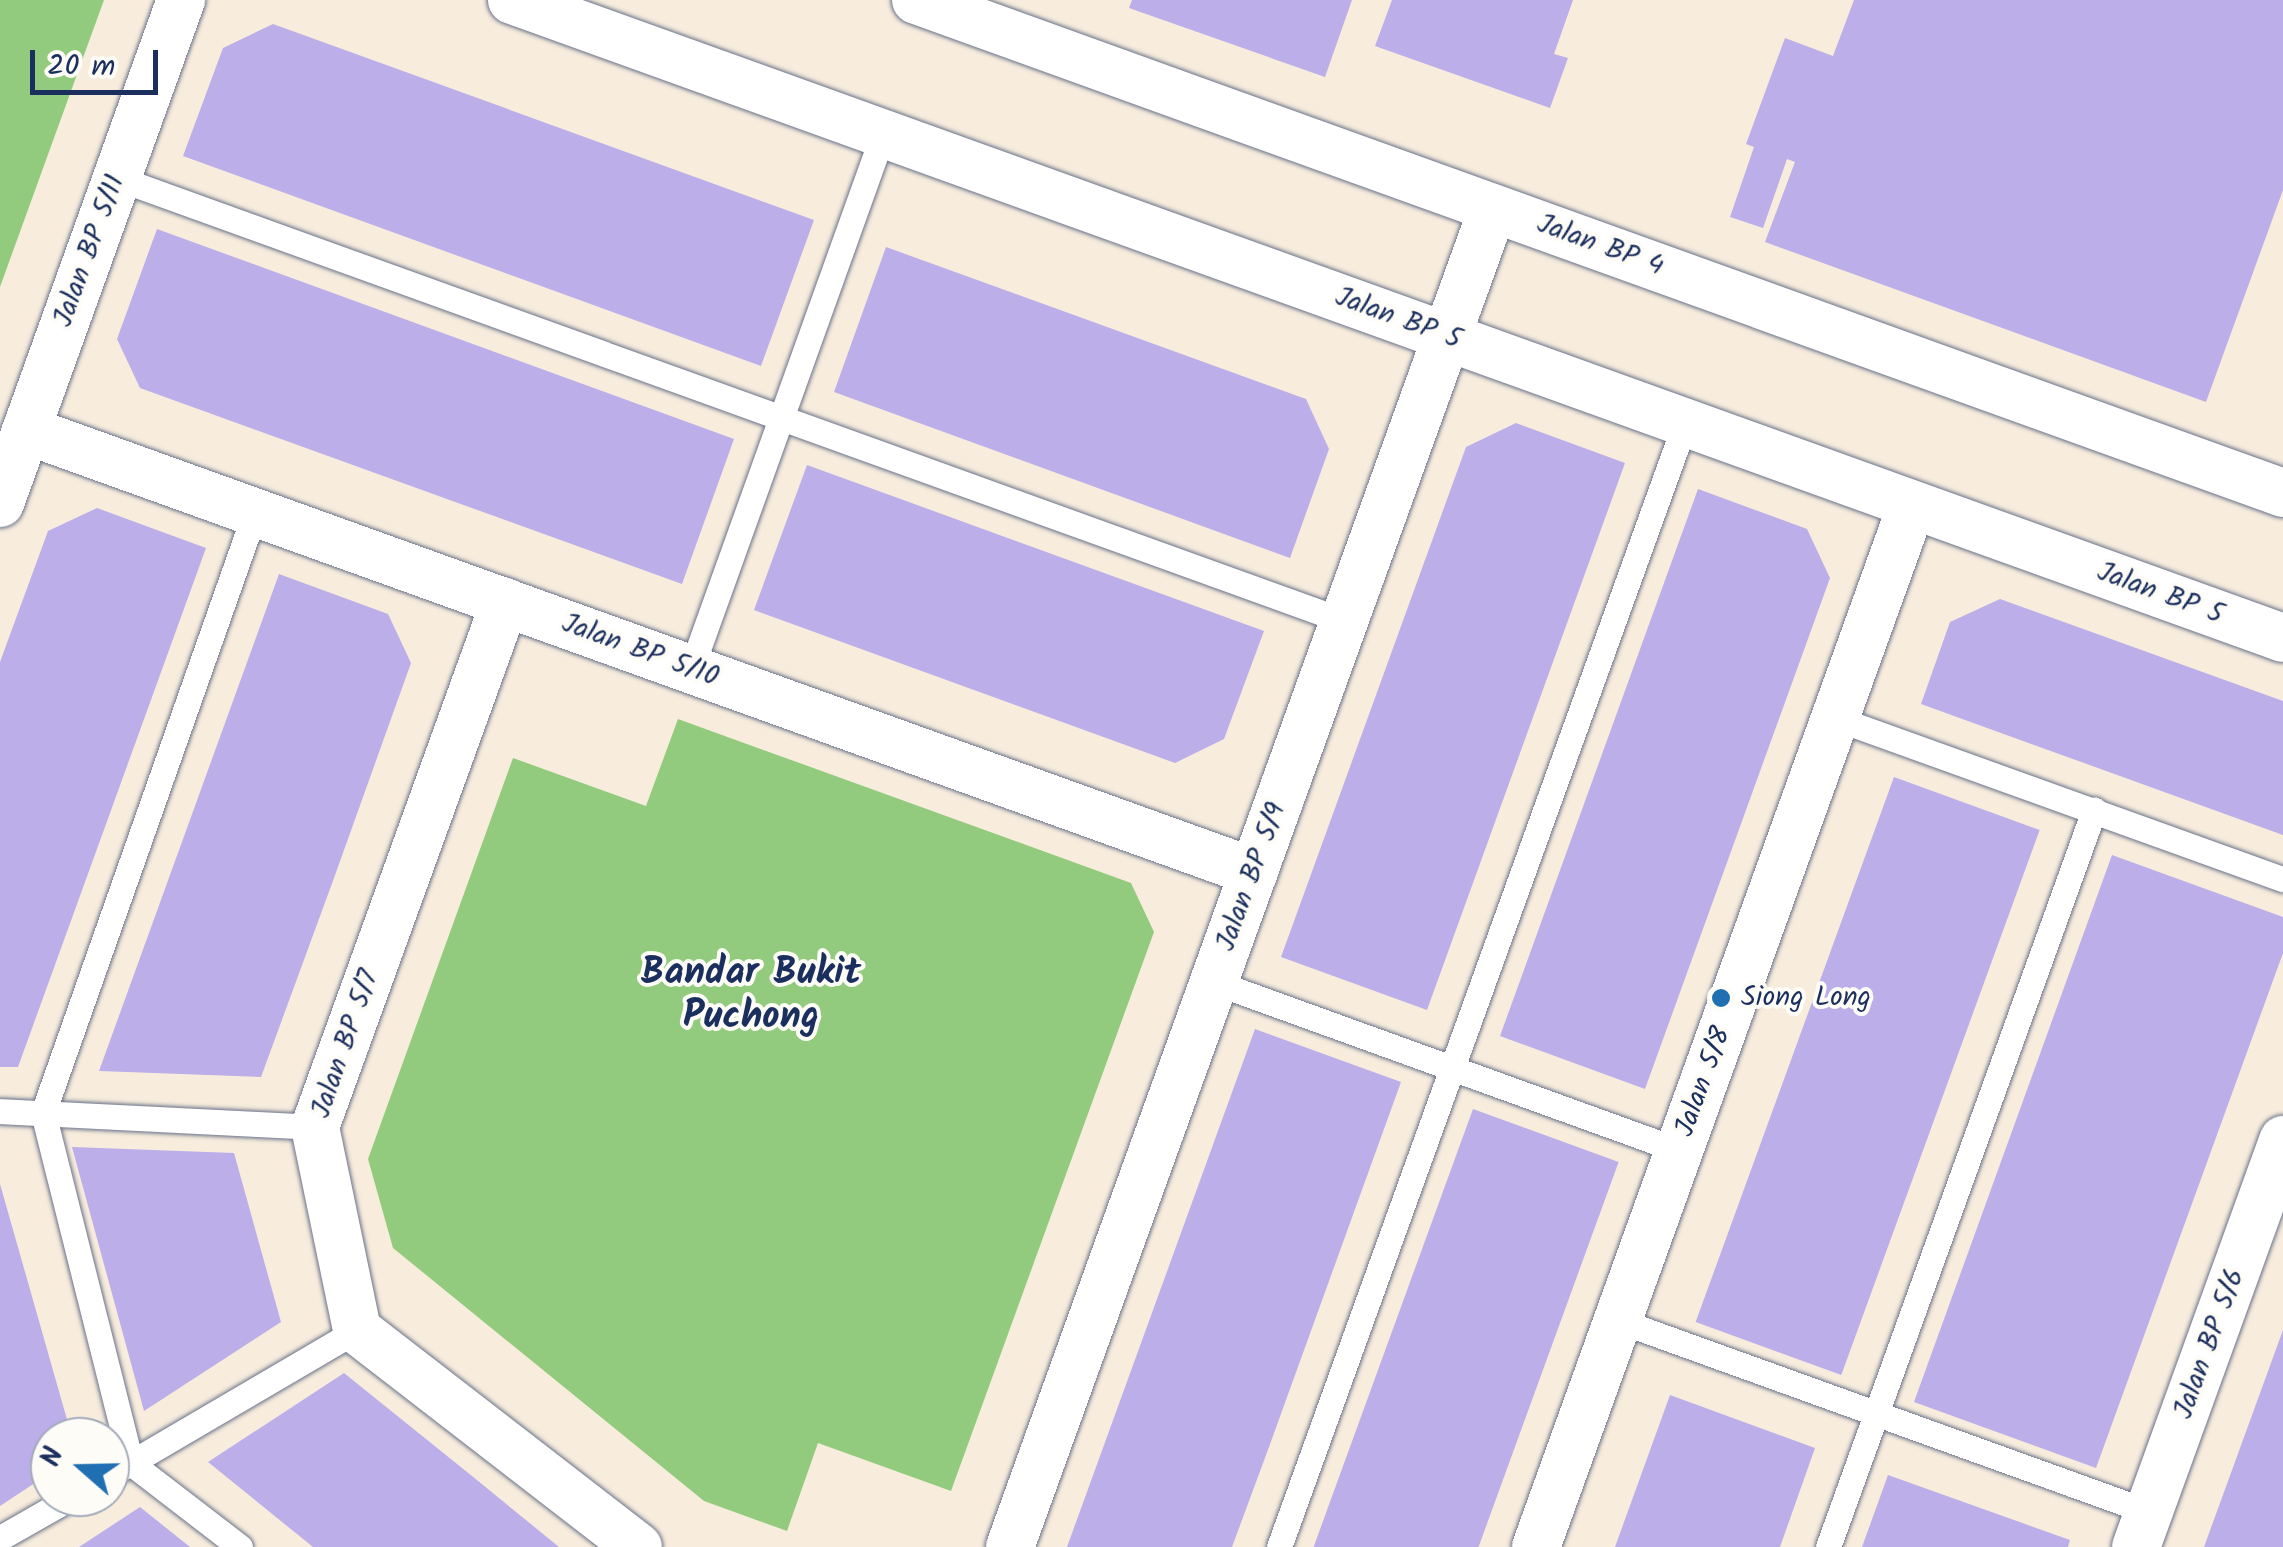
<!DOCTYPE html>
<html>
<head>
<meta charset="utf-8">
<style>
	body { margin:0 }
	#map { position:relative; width:2283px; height:1547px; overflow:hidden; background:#f8eddd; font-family:Kalam,sans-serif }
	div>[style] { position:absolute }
	.green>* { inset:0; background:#92cb7e }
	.building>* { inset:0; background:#bbaee9; transform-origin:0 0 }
	.roads { filter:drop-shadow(0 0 2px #68728a) drop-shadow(0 0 2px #68728a) }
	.service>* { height:25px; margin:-12.5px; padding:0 12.5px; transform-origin:12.5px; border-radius:12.5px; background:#fff }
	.minor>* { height:48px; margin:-24px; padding:0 24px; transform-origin:24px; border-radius:24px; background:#fff }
	.dots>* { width:28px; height:28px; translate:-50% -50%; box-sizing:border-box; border:5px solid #fdfcf7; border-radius:50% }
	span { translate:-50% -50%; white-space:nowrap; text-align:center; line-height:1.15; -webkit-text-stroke:8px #fdfcf7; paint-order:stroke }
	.street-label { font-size:28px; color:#1b2f5e }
	.poi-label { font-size:28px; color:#1b2f5e }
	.left { translate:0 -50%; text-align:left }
	.district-label { font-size:38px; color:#1b2f5e; font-weight:700 }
	.north { position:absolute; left:30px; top:1417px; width:100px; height:100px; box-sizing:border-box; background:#fdfcf7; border:2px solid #a3aaba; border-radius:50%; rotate:290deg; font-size:28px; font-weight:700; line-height:40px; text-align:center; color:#1b2f5e }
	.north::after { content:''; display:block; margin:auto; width:35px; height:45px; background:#1f6fb2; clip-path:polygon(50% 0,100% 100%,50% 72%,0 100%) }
	.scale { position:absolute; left:30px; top:50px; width:128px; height:45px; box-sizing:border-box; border:5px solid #1b2f5e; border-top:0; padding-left:12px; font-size:30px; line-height:35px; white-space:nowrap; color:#1b2f5e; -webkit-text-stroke:8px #fdfcf7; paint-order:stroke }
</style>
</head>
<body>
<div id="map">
	<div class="green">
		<div style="clip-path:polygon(0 0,104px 0,0 287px)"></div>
		<div style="clip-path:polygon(678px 719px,1131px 883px,1154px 932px,951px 1491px,818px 1443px,787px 1531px,704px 1501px,393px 1248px,368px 1159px,513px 758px,646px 806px)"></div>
	</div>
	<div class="building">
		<div style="clip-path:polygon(1132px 0,1352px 0,1325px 77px,1129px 8px)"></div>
		<div style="clip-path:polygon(1392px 0,1573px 0,1554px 54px,1568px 58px,1550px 108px,1375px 46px)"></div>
		<div style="clip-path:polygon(1854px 0,2283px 0,2283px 190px,2206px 402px,1765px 242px,1795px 162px,1787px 159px,1763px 228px,1730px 217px,1754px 147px,1746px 144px,1785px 38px,1833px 56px)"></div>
		<div style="clip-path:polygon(273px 24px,814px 220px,761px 366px,183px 156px,223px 48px)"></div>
		<div style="clip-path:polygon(157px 229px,734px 439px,682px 584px,140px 388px,117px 339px)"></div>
		<div style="clip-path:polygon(886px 247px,1306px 399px,1329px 449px,1290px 558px,834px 392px)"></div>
		<div style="clip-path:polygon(1516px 423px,1625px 463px,1427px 1010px,1281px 957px,1466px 447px)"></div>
		<div style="clip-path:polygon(807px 465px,1264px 631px,1224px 739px,1175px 763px,754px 610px)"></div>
		<div style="clip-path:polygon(1698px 489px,1807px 529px,1830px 578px,1645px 1089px,1500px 1036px)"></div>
		<div style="clip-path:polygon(97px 508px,206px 548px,18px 1067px,0 1067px,0 662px,48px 531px)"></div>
		<div style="clip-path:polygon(279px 574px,388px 614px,411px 663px,334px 878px,261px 1077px,99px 1071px)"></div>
		<div style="clip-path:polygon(2000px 599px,2283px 701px,2283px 835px,1921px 704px,1950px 622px)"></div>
		<div style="left:1894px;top:777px;width:155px;height:580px;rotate:20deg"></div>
		<div style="clip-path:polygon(2112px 855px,2283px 917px,2283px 953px,2096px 1468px,1914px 1402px)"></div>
		<div style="clip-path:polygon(1255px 1029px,1401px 1082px,1269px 1447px,1232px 1547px,1067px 1547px)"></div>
		<div style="left:1473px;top:1109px;width:155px;height:466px;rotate:20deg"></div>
		<div style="clip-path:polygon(72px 1147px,234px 1153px,281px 1322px,144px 1411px)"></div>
		<div style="clip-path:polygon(0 1184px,72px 1437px,50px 1437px,50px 1473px,0 1506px)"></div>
		<div style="clip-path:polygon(2283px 1330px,2283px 1547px,2204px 1547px)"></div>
		<div style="clip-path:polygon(344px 1373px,472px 1476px,559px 1547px,313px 1547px,208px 1462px)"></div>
		<div style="clip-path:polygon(1670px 1395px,1815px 1448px,1780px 1547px,1615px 1547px)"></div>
		<div style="clip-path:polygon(1888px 1475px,2070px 1540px,2068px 1547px,1862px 1547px)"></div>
		<div style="clip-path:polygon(140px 1507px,190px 1547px,79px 1547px)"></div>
	</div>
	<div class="roads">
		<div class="service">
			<div style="left:117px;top:178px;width:1305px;rotate:19.85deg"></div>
			<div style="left:691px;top:669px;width:568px;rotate:-70.26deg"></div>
			<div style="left:1835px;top:718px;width:476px;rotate:19.8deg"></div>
			<div style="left:1214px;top:982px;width:494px;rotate:19.9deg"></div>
			<div style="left:0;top:1111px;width:315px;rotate:2.9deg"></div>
			<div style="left:1617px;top:1320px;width:566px;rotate:19.84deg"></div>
			<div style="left:110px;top:1475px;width:286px;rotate:-30.4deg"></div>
			<div style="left:0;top:1538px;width:83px;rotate:-29.7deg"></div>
			<div style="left:240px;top:1547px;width:138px;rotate:-142.4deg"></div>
			<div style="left:131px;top:1463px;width:361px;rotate:-104.1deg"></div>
			<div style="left:43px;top:1113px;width:637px;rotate:-70.57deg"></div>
			<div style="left:1279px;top:1547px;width:1195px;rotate:-70.14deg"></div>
			<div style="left:1828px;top:1547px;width:784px;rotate:-70.15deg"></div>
		</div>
		<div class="minor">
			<div style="left:512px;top:0;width:1882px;rotate:19.81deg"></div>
			<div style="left:916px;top:0;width:1453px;rotate:19.83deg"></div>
			<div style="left:26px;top:430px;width:1305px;rotate:19.8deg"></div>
			<div style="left:0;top:503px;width:535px;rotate:-70.21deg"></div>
			<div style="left:505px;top:602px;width:558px;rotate:109.9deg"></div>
			<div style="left:315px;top:1127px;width:207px;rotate:78.3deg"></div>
			<div style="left:357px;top:1330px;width:355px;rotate:37.7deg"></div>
			<div style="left:1010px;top:1547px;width:1423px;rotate:-70.16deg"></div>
			<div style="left:1536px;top:1547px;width:1108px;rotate:-70.16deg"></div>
			<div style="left:2136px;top:1547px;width:433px;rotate:-70.1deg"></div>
		</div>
	</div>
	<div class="dots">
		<div style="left:1721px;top:998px;background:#1f6fb2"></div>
	</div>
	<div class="street-label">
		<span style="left:1600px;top:246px;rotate:20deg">Jalan BP 4</span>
		<span style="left:90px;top:251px;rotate:-70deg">Jalan BP 5/11</span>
		<span style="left:1398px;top:319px;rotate:20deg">Jalan BP 5</span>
		<span style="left:2160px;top:594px;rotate:20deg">Jalan BP 5</span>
		<span style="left:640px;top:651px;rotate:20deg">Jalan BP 5/10</span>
		<span style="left:1252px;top:877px;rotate:-70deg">Jalan BP 5/9</span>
		<span style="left:346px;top:1044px;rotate:-71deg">Jalan BP 5/7</span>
		<span style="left:1704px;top:1082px;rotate:-70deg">Jalan 5/8</span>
		<span style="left:2210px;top:1344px;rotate:-70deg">Jalan BP 5/6</span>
	</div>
	<div class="poi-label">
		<span class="left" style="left:1741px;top:998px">Siong Long</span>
	</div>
	<div class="district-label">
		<span style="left:751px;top:996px">Bandar Bukit<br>Puchong</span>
	</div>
	<div class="north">N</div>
	<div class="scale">20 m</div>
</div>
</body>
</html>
